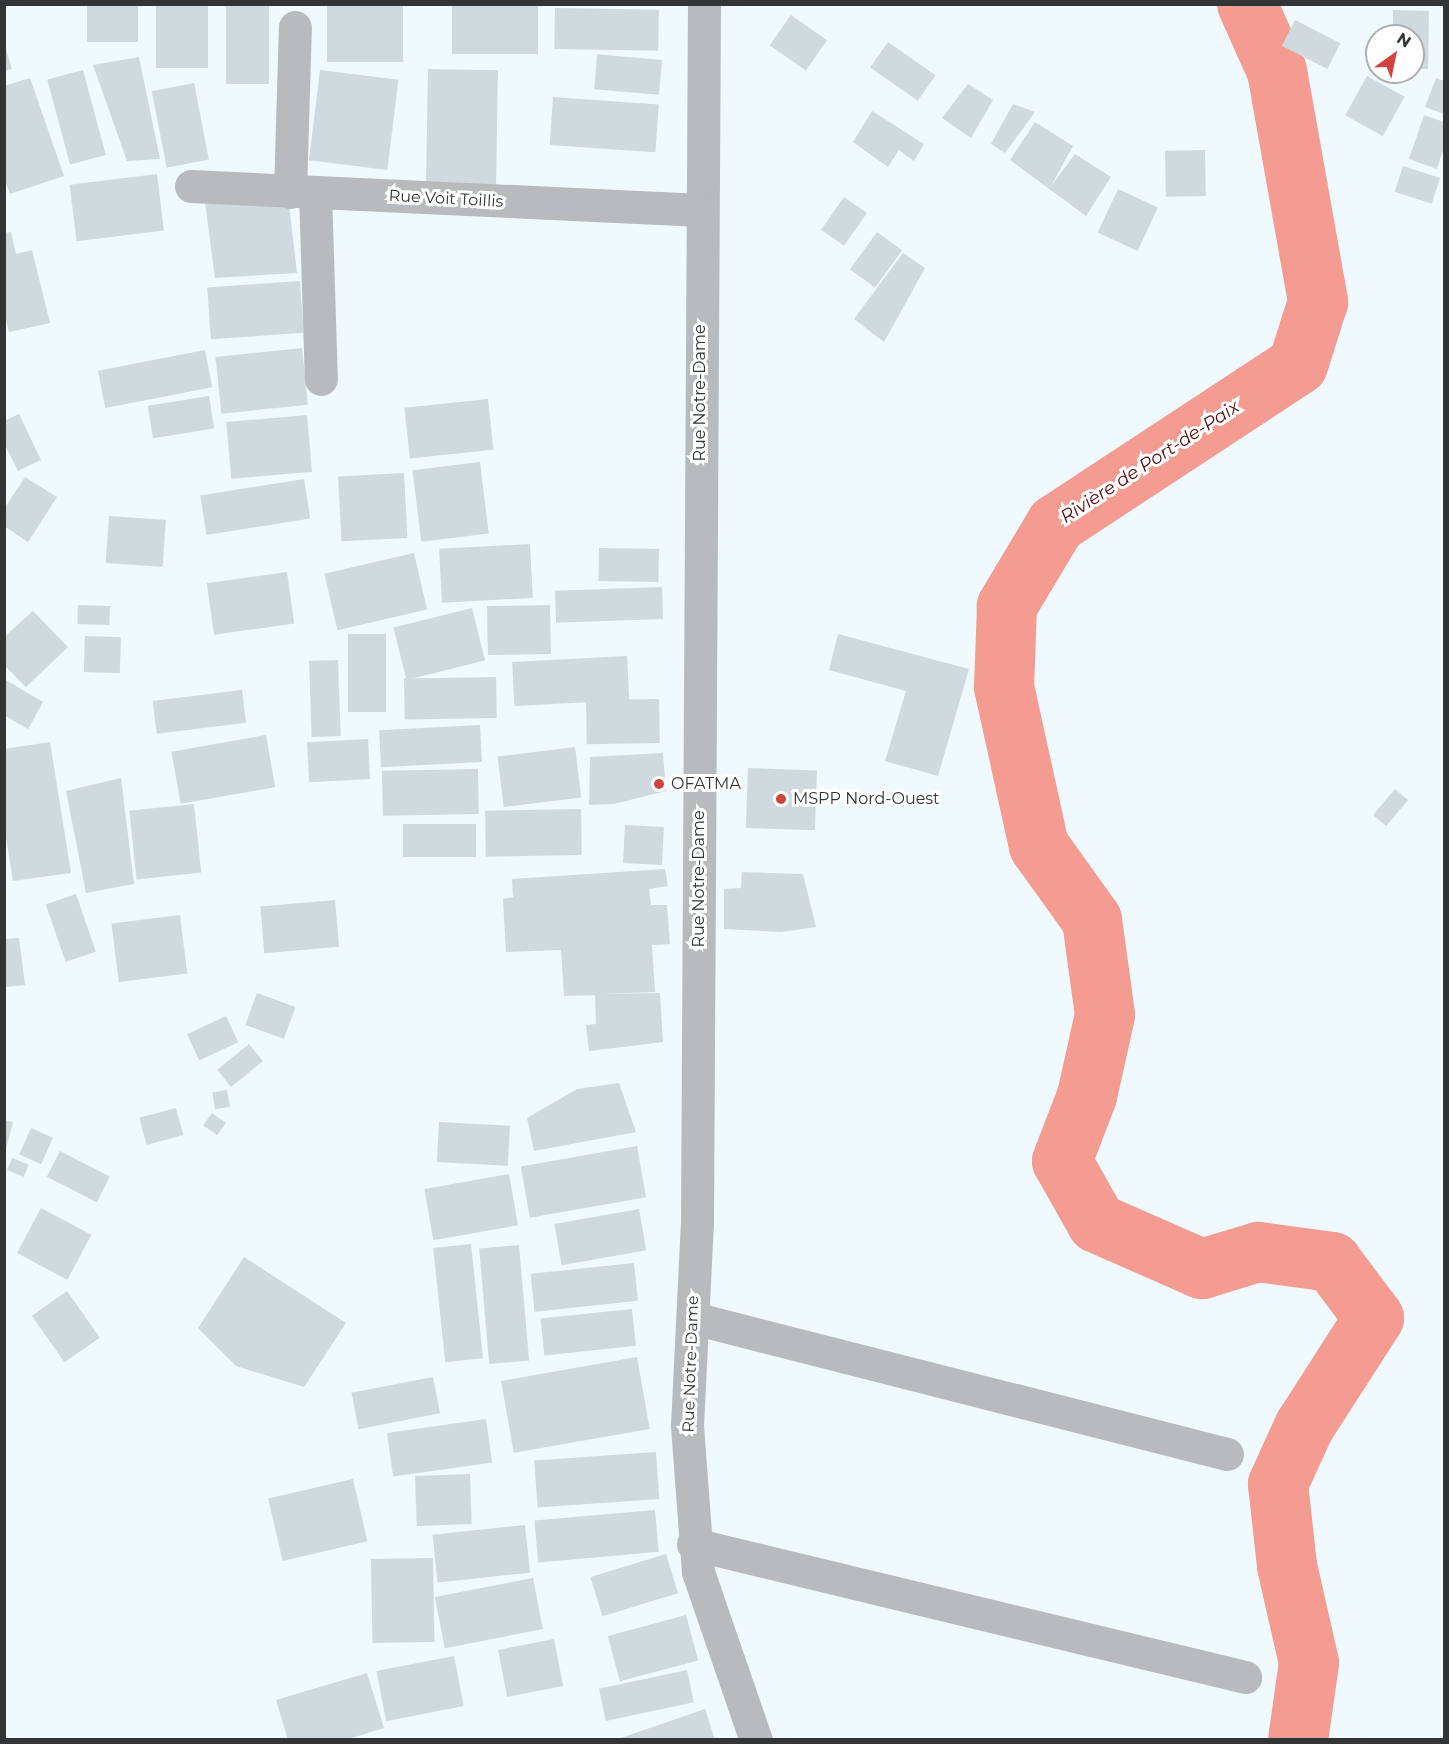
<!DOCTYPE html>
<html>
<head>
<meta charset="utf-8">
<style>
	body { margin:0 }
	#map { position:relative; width:1449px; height:1744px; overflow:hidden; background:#eff9fe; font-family:Montserrat,sans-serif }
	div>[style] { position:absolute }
	.river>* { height:60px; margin:-30px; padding:0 30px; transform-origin:30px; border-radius:30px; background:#f49b92 }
	.building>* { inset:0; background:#cfd9de; transform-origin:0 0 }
	.minor>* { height:33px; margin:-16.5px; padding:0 16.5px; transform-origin:16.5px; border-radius:16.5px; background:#b7bbbd }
	.dots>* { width:16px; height:16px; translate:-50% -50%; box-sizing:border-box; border:3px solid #fff; border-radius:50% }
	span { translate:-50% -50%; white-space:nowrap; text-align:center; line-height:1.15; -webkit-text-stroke:6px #fff; paint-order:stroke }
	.street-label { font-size:16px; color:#313536 }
	.poi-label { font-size:16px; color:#313536 }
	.left { translate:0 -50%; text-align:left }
	.water-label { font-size:18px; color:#570709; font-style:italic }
	.frame { position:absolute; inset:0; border:6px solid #313536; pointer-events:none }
	.north { position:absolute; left:1365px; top:24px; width:60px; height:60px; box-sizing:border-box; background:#fff; border:2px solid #adaeaf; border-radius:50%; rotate:33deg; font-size:16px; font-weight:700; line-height:24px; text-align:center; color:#313536 }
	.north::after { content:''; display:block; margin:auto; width:21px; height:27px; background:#d0423d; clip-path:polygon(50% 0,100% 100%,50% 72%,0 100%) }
</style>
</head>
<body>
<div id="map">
	<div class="river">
		<div style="left:1247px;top:4px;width:73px;rotate:65.9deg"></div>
		<div style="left:1277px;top:71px;width:235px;rotate:79.9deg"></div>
		<div style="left:1318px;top:302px;width:66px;rotate:107.6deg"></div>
		<div style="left:1298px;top:365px;width:290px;rotate:146.7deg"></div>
		<div style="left:1056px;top:524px;width:96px;rotate:120.9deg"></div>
		<div style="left:1007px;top:606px;width:81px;rotate:92.1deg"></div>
		<div style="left:1004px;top:687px;width:163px;rotate:77.6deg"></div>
		<div style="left:1039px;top:846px;width:91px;rotate:54.4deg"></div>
		<div style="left:1092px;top:920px;width:96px;rotate:82.2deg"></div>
		<div style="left:1105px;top:1015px;width:83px;rotate:102.5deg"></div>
		<div style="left:1087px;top:1096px;width:70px;rotate:111deg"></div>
		<div style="left:1062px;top:1161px;width:71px;rotate:60.6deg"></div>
		<div style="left:1097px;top:1223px;width:115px;rotate:23.7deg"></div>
		<div style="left:1202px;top:1269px;width:59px;rotate:-16.9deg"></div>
		<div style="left:1258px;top:1252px;width:75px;rotate:7.7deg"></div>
		<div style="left:1332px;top:1262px;width:70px;rotate:53.1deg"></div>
		<div style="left:1374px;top:1318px;width:130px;rotate:122.7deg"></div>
		<div style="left:1304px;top:1427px;width:63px;rotate:114.5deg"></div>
		<div style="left:1278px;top:1484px;width:82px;rotate:83.7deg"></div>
		<div style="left:1287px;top:1566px;width:99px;rotate:77.2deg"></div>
		<div style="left:1309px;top:1663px;width:78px;rotate:98.1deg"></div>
	</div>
	<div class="building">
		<div style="left:87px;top:4px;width:51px;height:38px"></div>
		<div style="left:156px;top:4px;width:52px;height:64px"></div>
		<div style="left:327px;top:4px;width:76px;height:58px"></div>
		<div style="left:452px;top:4px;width:86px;height:50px"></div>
		<div style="left:226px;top:5px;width:43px;height:79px"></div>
		<div style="left:555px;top:8px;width:104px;height:41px;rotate:1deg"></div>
		<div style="clip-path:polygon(1393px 10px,1429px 11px,1428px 69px,1413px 69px,1413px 36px,1393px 36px)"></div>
		<div style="left:791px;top:15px;width:44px;height:37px;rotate:35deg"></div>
		<div style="left:1295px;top:20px;width:51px;height:29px;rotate:27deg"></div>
		<div style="left:888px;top:42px;width:58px;height:31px;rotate:35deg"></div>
		<div style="clip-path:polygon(4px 43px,12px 69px,4px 71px)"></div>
		<div style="clip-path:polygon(139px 57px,160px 159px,127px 161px,93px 65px)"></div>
		<div style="left:662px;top:60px;width:35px;height:65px;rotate:95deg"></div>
		<div style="left:428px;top:69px;width:70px;height:118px;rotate:1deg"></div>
		<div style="left:83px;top:70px;width:88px;height:37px;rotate:75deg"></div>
		<div style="left:320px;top:70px;width:79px;height:91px;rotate:7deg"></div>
		<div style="left:1367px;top:76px;width:43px;height:45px;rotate:29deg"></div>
		<div style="clip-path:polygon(30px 78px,64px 176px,10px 194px,4px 178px,4px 86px)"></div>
		<div style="clip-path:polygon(1436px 78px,1444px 81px,1444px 114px,1425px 107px)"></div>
		<div style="left:194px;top:83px;width:78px;height:43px;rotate:79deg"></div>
		<div style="clip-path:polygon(968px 84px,993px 100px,971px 138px,942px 118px)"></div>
		<div style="left:553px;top:97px;width:106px;height:48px;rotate:4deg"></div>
		<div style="clip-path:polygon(1013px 104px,1035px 112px,1005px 153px,991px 144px)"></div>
		<div style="clip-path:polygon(872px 111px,924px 144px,914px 161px,899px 150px,888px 167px,853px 142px)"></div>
		<div style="clip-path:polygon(1424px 115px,1444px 122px,1444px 147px,1437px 169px,1409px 159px)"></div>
		<div style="clip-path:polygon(1035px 122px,1073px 146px,1051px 186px,1075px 154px,1111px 177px,1086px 216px,1010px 160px)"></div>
		<div style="left:1205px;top:150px;width:46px;height:40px;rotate:89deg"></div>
		<div style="left:1403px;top:166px;width:39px;height:27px;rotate:18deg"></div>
		<div style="left:157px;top:174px;width:57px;height:88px;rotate:83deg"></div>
		<div style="left:1118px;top:189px;width:44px;height:48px;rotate:25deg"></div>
		<div style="left:844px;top:197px;width:28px;height:40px;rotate:35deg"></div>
		<div style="clip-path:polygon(205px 202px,289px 205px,297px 273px,215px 278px)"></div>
		<div style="clip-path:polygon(11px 232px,16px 254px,32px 250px,50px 323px,9px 332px,4px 312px,4px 233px)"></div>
		<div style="left:877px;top:232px;width:31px;height:46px;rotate:36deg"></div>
		<div style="clip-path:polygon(903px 253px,925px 268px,884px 342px,854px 319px)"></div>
		<div style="left:300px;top:281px;width:52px;height:93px;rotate:86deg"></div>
		<div style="left:302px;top:348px;width:57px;height:87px;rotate:84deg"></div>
		<div style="left:205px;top:350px;width:38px;height:109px;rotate:79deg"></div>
		<div style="left:209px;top:396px;width:33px;height:62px;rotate:81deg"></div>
		<div style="left:488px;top:399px;width:51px;height:84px;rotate:84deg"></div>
		<div style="clip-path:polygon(19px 414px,41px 460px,18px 471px,4px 443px,4px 421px)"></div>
		<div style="left:307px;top:415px;width:57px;height:81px;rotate:85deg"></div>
		<div style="left:480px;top:462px;width:72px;height:68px;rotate:83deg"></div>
		<div style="left:404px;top:473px;width:65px;height:66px;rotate:87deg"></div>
		<div style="clip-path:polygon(25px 477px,57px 497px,28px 542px,4px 526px,4px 509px)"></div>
		<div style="left:304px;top:479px;width:40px;height:105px;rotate:81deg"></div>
		<div style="left:109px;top:516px;width:57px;height:47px;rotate:4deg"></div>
		<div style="left:530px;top:544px;width:54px;height:91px;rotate:87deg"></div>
		<div style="left:599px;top:548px;width:60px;height:33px;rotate:1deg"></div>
		<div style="left:414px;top:553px;width:58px;height:92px;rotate:77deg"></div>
		<div style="left:287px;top:572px;width:52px;height:81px;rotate:82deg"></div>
		<div style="left:662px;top:587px;width:32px;height:107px;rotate:88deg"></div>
		<div style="left:78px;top:605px;width:32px;height:19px;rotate:2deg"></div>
		<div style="left:550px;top:605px;width:49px;height:63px;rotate:89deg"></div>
		<div style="left:472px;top:608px;width:54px;height:81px;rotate:76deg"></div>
		<div style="clip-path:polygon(33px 611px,68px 647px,26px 687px,4px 665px,4px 637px)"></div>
		<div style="left:348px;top:634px;width:38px;height:78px"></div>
		<div style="clip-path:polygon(838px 634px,969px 669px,938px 776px,885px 761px,906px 691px,829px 670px)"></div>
		<div style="left:85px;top:636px;width:36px;height:36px;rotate:2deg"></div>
		<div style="left:627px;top:656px;width:44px;height:115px;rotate:87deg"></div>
		<div style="left:338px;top:660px;width:76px;height:29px;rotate:88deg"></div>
		<div style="left:496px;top:677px;width:41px;height:92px;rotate:89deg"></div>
		<div style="clip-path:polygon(4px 679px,43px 702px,28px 729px,4px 715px)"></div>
		<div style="left:242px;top:690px;width:33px;height:90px;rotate:83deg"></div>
		<div style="left:659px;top:699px;width:44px;height:73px;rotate:89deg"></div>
		<div style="left:480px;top:725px;width:37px;height:101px;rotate:87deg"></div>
		<div style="left:266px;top:735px;width:53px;height:96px;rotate:80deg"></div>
		<div style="left:368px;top:739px;width:40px;height:61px;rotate:87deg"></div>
		<div style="clip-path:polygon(50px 742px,71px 873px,13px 881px,4px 825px,4px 749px)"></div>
		<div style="left:575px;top:747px;width:51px;height:78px;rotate:83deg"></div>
		<div style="clip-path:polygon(663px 753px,666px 791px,614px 804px,589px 805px,590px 757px)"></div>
		<div style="left:748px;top:768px;width:69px;height:60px;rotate:2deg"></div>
		<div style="left:478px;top:769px;width:45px;height:96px;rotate:89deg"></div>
		<div style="clip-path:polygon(121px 778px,134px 884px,86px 893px,66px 791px)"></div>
		<div style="left:1395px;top:789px;width:17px;height:34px;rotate:40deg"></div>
		<div style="left:194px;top:804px;width:69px;height:65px;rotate:84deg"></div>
		<div style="left:581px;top:809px;width:46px;height:96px;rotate:89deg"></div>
		<div style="left:403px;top:824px;width:73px;height:33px"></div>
		<div style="left:625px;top:825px;width:39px;height:38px;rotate:3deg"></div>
		<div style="clip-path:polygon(665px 869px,668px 886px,649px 889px,651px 905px,667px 905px,670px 944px,652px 945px,655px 992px,600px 994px,660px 993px,663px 1042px,589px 1051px,586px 1025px,596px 1024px,595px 995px,564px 996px,561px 950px,506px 952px,503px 899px,513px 897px,512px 879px)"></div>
		<div style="clip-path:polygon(742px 872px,803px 874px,816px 927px,781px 932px,724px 929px,724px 889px,741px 888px)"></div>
		<div style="left:76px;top:894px;width:61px;height:32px;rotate:71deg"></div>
		<div style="left:335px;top:900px;width:47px;height:75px;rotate:85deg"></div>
		<div style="left:180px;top:915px;width:59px;height:69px;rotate:83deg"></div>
		<div style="clip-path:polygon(19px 938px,25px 985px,4px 987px,4px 939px)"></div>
		<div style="left:257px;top:993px;width:41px;height:34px;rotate:20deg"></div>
		<div style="left:226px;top:1016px;width:29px;height:43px;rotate:65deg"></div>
		<div style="left:249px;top:1044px;width:22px;height:41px;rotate:51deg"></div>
		<div style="clip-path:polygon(619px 1083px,636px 1132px,534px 1151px,527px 1118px,577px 1089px)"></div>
		<div style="left:227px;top:1090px;width:17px;height:15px;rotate:80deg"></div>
		<div style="left:176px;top:1108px;width:28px;height:38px;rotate:75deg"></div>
		<div style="left:212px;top:1113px;width:17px;height:15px;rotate:36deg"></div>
		<div style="clip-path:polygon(4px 1120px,13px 1122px,5px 1153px,4px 1153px)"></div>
		<div style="left:439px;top:1122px;width:71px;height:40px;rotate:3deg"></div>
		<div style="left:31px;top:1128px;width:24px;height:29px;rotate:24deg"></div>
		<div style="left:637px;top:1146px;width:52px;height:118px;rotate:80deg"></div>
		<div style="left:60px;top:1151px;width:56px;height:29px;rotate:27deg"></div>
		<div style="left:12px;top:1158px;width:18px;height:13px;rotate:22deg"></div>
		<div style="left:509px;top:1174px;width:52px;height:86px;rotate:80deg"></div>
		<div style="left:41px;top:1208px;width:57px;height:51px;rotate:28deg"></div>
		<div style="left:639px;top:1209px;width:42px;height:86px;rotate:80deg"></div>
		<div style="left:471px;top:1244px;width:115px;height:38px;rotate:84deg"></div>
		<div style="left:519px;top:1245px;width:116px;height:40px;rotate:85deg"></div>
		<div style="clip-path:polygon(244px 1257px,346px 1323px,304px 1387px,236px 1366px,198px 1328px)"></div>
		<div style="left:634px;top:1263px;width:38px;height:104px;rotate:84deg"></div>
		<div style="left:67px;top:1291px;width:57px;height:43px;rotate:55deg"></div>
		<div style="left:632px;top:1309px;width:37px;height:92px;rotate:84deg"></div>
		<div style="left:637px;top:1357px;width:73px;height:138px;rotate:80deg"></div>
		<div style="left:433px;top:1377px;width:37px;height:83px;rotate:79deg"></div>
		<div style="left:486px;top:1419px;width:44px;height:100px;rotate:82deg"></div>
		<div style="left:656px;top:1452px;width:47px;height:122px;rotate:86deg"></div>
		<div style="left:470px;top:1474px;width:50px;height:55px;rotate:88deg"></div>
		<div style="left:353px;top:1479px;width:64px;height:87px;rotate:77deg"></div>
		<div style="left:655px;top:1510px;width:42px;height:121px;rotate:85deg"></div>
		<div style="left:525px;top:1525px;width:48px;height:93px;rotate:84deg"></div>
		<div style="left:666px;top:1554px;width:41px;height:79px;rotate:73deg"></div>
		<div style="left:433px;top:1558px;width:84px;height:62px;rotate:89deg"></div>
		<div style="left:533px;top:1578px;width:52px;height:100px;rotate:79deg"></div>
		<div style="left:686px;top:1615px;width:47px;height:81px;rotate:75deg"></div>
		<div style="left:554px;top:1639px;width:48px;height:57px;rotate:79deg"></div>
		<div style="left:454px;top:1656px;width:51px;height:79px;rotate:79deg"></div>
		<div style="left:687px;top:1670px;width:33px;height:90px;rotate:78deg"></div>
		<div style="clip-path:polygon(367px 1673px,384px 1728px,345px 1740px,288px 1740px,276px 1700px)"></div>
		<div style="clip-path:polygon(705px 1709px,715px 1740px,618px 1740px,618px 1739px)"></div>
	</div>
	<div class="minor">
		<div style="left:704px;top:4px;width:1217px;rotate:90.33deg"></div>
		<div style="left:697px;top:1221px;width:205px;rotate:92.8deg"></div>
		<div style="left:687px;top:1426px;width:146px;rotate:85.7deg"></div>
		<div style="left:698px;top:1572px;width:178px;rotate:71deg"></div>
		<div style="left:191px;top:186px;width:511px;rotate:2.69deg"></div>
		<div style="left:290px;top:192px;width:165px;rotate:-88.3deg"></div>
		<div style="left:315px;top:192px;width:187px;rotate:88.2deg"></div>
		<div style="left:693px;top:1318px;width:551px;rotate:14.29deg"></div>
		<div style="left:693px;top:1544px;width:568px;rotate:13.55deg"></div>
	</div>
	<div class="dots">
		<div style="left:659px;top:784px;background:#d0423d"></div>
		<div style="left:781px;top:799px;background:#d0423d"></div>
	</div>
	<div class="street-label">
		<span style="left:446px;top:199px;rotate:3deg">Rue Voit Toillis</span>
		<span style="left:700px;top:393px;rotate:-90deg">Rue Notre-Dame</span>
		<span style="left:699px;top:879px;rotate:-90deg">Rue Notre-Dame</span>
		<span style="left:691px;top:1364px;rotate:-88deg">Rue Notre-Dame</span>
	</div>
	<div class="poi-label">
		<span class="left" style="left:671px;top:784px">OFATMA</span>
		<span class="left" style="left:793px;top:799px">MSPP Nord-Ouest</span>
	</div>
	<div class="water-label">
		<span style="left:1150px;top:462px;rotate:-33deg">Rivière de Port-de-Paix</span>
	</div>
	<div class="frame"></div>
	<div class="north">N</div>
</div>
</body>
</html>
